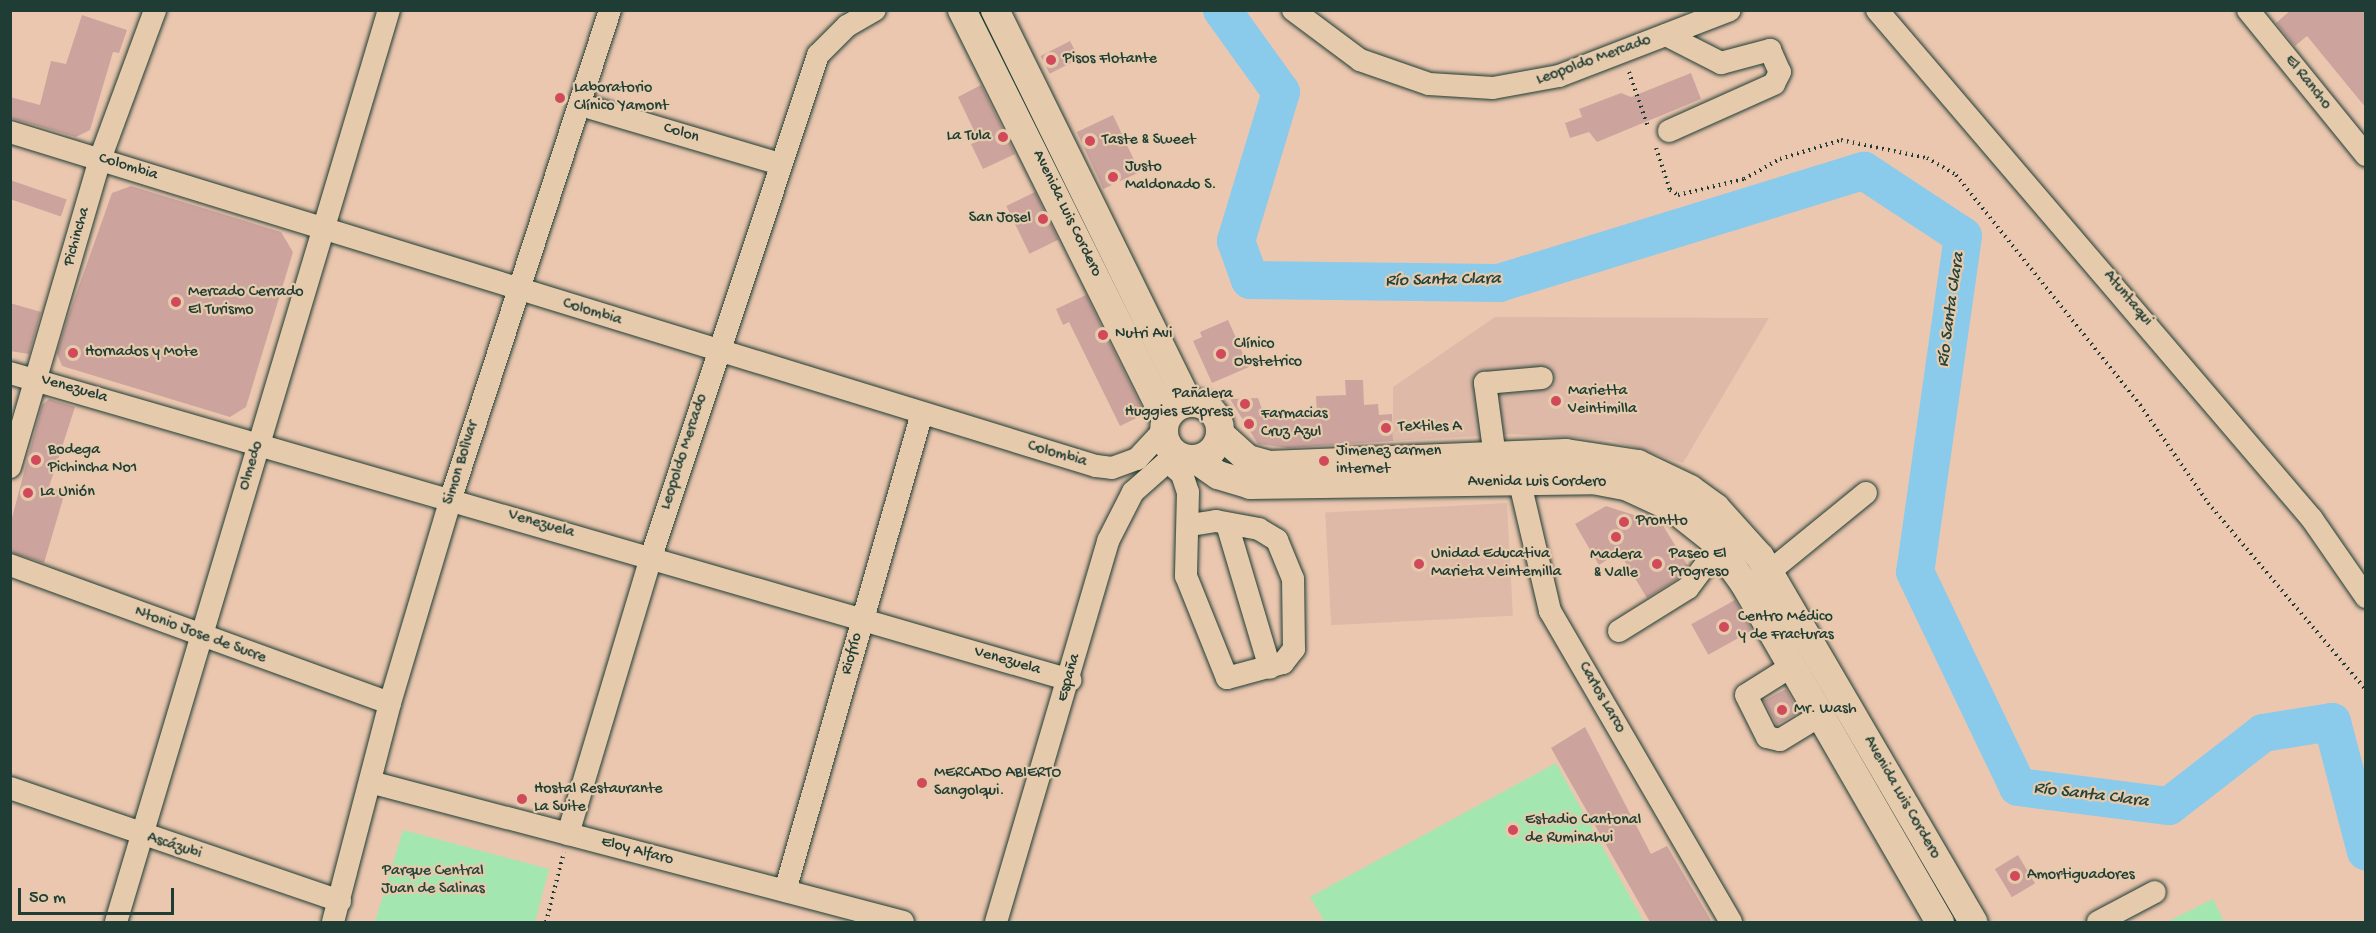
<!DOCTYPE html>
<html>
<head>
<meta charset="utf-8">
<style>
	body { margin:0 }
	#map { position:relative; width:2376px; height:933px; overflow:hidden; background:#ecc7b0; font-family:"Gochi Hand",sans-serif }
	div>[style] { position:absolute }
	.built>* { inset:0; background:#deb9a8; transform-origin:0 0 }
	.green>* { inset:0; background:#a4e6af }
	.river>* { height:38px; margin:-19px; padding:0 19px; transform-origin:19px; border-radius:19px; background:#8acaeb }
	.building>* { inset:0; background:#cca49d; transform-origin:0 0 }
	.path>* { height:4px; margin-top:-2px; transform-origin:0; background:repeating-linear-gradient(90deg,#1f3d34 0 1.5px,transparent 0 6px) }
	.roads { filter:drop-shadow(0 0 2px #1f3d34) drop-shadow(0 0 2px #1f3d34) }
	.minor>* { height:22px; margin:-11px; padding:0 11px; transform-origin:11px; border-radius:11px; background:#e5caac }
	.major>* { height:28px; margin:-14px; padding:0 14px; transform-origin:14px; border-radius:14px; background:#e5caac }
	.major>.ring { margin:-14px; padding:0; box-sizing:content-box; background:none; border:28px solid #e5caac; border-radius:50% }
	.dots>* { width:16px; height:16px; translate:-50% -50%; box-sizing:border-box; border:3px solid #e5caac; border-radius:50% }
	span { translate:-50% -50%; white-space:nowrap; text-align:center; line-height:1.15; -webkit-text-stroke:4.5px #e5caac; paint-order:stroke }
	.poi-label { font-size:16px; color:#1f3d34 }
	.left { translate:0 -50%; text-align:left }
	.right { translate:-100% -50%; text-align:right }
	.street-label { font-size:16px; color:#1f3d34 }
	.park-label { font-size:16px; color:#26453a }
	.water-label { font-size:18px; color:#24443d; font-style:italic }
	.frame { position:absolute; inset:0; border:12px solid #1f3d34; pointer-events:none }
	.scale { position:absolute; left:18px; top:888px; width:156px; height:27px; box-sizing:border-box; border:3px solid #1f3d34; border-top:0; padding-left:8px; font-size:18px; line-height:21px; white-space:nowrap; color:#1f3d34; -webkit-text-stroke:4px #e5caac; paint-order:stroke }
</style>
</head>
<body>
<div id="map">
	<div class="built">
		<div style="clip-path:polygon(1495px 317px,1769px 318px,1683px 463px,1611px 440px,1513px 434px,1393px 441px,1393px 387px)"></div>
		<div style="left:1507px;top:503px;width:113px;height:182px;rotate:87deg"></div>
	</div>
	<div class="green">
		<div style="clip-path:polygon(1556px 763px,1644px 922px,1325px 922px,1310px 897px)"></div>
		<div style="clip-path:polygon(403px 830px,549px 869px,535px 922px,375px 922px)"></div>
		<div style="clip-path:polygon(2213px 899px,2224px 922px,2167px 922px)"></div>
	</div>
	<div class="river">
		<div style="left:1222px;top:10px;width:101px;rotate:54.3deg"></div>
		<div style="left:1281px;top:92px;width:156px;rotate:106.8deg"></div>
		<div style="left:1236px;top:241px;width:41px;rotate:70.3deg"></div>
		<div style="left:1250px;top:280px;width:249px;rotate:0.7deg"></div>
		<div style="left:1499px;top:283px;width:382px;rotate:-17.1deg"></div>
		<div style="left:1864px;top:171px;width:118px;rotate:33.3deg"></div>
		<div style="left:1963px;top:236px;width:339px;rotate:98.1deg"></div>
		<div style="left:1915px;top:572px;width:238px;rotate:64.4deg"></div>
		<div style="left:2018px;top:787px;width:152px;rotate:7.2deg"></div>
		<div style="left:2169px;top:806px;width:119px;rotate:-37.8deg"></div>
		<div style="left:2263px;top:733px;width:70px;rotate:-9.1deg"></div>
		<div style="left:2332px;top:722px;width:134px;rotate:75.3deg"></div>
	</div>
	<div class="building">
		<div style="clip-path:polygon(2291px 10px,2366px 10px,2366px 108px,2307px 36px,2295px 46px,2276px 23px)"></div>
		<div style="clip-path:polygon(82px 15px,127px 30px,119px 53px,113px 52px,90px 130px,76px 137px,10px 118px,10px 97px,40px 105px,51px 61px,66px 64px)"></div>
		<div style="left:1070px;top:41px;width:20px;height:33px;rotate:63deg"></div>
		<div style="clip-path:polygon(1691px 73px,1701px 99px,1597px 142px,1589px 132px,1570px 138px,1565px 123px,1582px 117px,1579px 109px,1621px 93px,1631px 97px)"></div>
		<div style="clip-path:polygon(981px 85px,1015px 154px,983px 169px,971px 144px,979px 141px,958px 97px)"></div>
		<div style="left:1113px;top:115px;width:63px;height:40px;rotate:65deg"></div>
		<div style="left:10px;top:180px;width:60px;height:18px;rotate:19deg"></div>
		<div style="clip-path:polygon(131px 186px,281px 232px,293px 252px,246px 407px,230px 417px,62px 366px,57px 353px,67px 320px,112px 193px)"></div>
		<div style="left:1035px;top:192px;width:53px;height:32px;rotate:64deg"></div>
		<div style="clip-path:polygon(1086px 295px,1145px 414px,1120px 426px,1069px 322px,1063px 325px,1056px 309px)"></div>
		<div style="clip-path:polygon(10px 303px,41px 312px,29px 354px,10px 351px)"></div>
		<div style="clip-path:polygon(1228px 320px,1249px 367px,1212px 383px,1193px 341px,1202px 337px,1200px 332px)"></div>
		<div style="clip-path:polygon(1345px 380px,1363px 380px,1364px 405px,1378px 404px,1379px 415px,1392px 414px,1393px 441px,1288px 448px,1258px 444px,1230px 399px,1258px 398px,1264px 415px,1317px 414px,1316px 396px,1346px 395px)"></div>
		<div style="clip-path:polygon(49px 399px,75px 407px,49px 487px,65px 492px,44px 563px,10px 552px,10px 525px,42px 405px)"></div>
		<div style="clip-path:polygon(1606px 506px,1662px 524px,1688px 566px,1679px 578px,1647px 598px,1619px 552px,1599px 565px,1575px 524px)"></div>
		<div style="left:1735px;top:600px;width:35px;height:50px;rotate:61deg"></div>
		<div style="left:1786px;top:689px;width:27px;height:25px;rotate:62deg"></div>
		<div style="clip-path:polygon(1585px 727px,1651px 854px,1667px 846px,1712px 922px,1650px 922px,1551px 748px)"></div>
		<div style="left:2018px;top:855px;width:33px;height:27px;rotate:59deg"></div>
	</div>
	<div class="path">
		<div style="left:1629px;top:72px;width:58px;rotate:70.9deg"></div>
		<div style="left:1656px;top:148px;width:44px;rotate:71.6deg"></div>
		<div style="left:1670px;top:190px;width:9px;rotate:32deg"></div>
		<div style="left:1678px;top:195px;width:68px;rotate:-13.6deg"></div>
		<div style="left:1744px;top:179px;width:41px;rotate:-29.1deg"></div>
		<div style="left:1780px;top:159px;width:64px;rotate:-17.3deg"></div>
		<div style="left:1841px;top:140px;width:88px;rotate:11.8deg"></div>
		<div style="left:1927px;top:158px;width:34px;rotate:30deg"></div>
		<div style="left:1956px;top:175px;width:295px;rotate:51.3deg"></div>
		<div style="left:2140px;top:405px;width:119px;rotate:55.2deg"></div>
		<div style="left:2208px;top:503px;width:245px;rotate:49.8deg"></div>
		<div style="left:546px;top:922px;width:72px;rotate:-75.6deg"></div>
	</div>
	<div class="roads">
		<div class="minor">
			<div style="left:1293px;top:10px;width:84px;rotate:36.7deg"></div>
			<div style="left:1360px;top:60px;width:73px;rotate:19.2deg"></div>
			<div style="left:1429px;top:84px;width:64px;rotate:3.6deg"></div>
			<div style="left:1493px;top:88px;width:67px;rotate:-10.3deg"></div>
			<div style="left:1559px;top:76px;width:183px;rotate:-21.1deg"></div>
			<div style="left:1877px;top:10px;width:670px;rotate:49.48deg"></div>
			<div style="left:2312px;top:519px;width:95px;rotate:55.3deg"></div>
			<div style="left:2248px;top:10px;width:187px;rotate:50.9deg"></div>
			<div style="left:1666px;top:35px;width:62px;rotate:27deg"></div>
			<div style="left:1721px;top:63px;width:51px;rotate:-14.9deg"></div>
			<div style="left:1770px;top:50px;width:24px;rotate:66deg"></div>
			<div style="left:1780px;top:72px;width:13px;rotate:117deg"></div>
			<div style="left:1774px;top:84px;width:115px;rotate:155.9deg"></div>
			<div style="left:581px;top:105px;width:208px;rotate:16.5deg"></div>
			<div style="left:10px;top:132px;width:1136px;rotate:17.1deg"></div>
			<div style="left:1096px;top:466px;width:16px;rotate:7deg"></div>
			<div style="left:1112px;top:468px;width:27px;rotate:-20deg"></div>
			<div style="left:1137px;top:459px;width:40px;rotate:-47deg"></div>
			<div style="left:10px;top:373px;width:1104px;rotate:16.15deg"></div>
			<div style="left:1495px;top:457px;width:75px;rotate:-97.7deg"></div>
			<div style="left:1485px;top:383px;width:57px;rotate:-5deg"></div>
			<div style="left:1168px;top:462px;width:18px;rotate:41deg"></div>
			<div style="left:1182px;top:474px;width:19px;rotate:72deg"></div>
			<div style="left:1188px;top:492px;width:84px;rotate:91.4deg"></div>
			<div style="left:1186px;top:576px;width:110px;rotate:68.1deg"></div>
			<div style="left:1227px;top:678px;width:58px;rotate:-15deg"></div>
			<div style="left:1283px;top:663px;width:18px;rotate:-52deg"></div>
			<div style="left:1294px;top:649px;width:70px;rotate:-90.8deg"></div>
			<div style="left:1293px;top:579px;width:42px;rotate:-112.3deg"></div>
			<div style="left:1277px;top:540px;width:21px;rotate:-149deg"></div>
			<div style="left:1259px;top:529px;width:44px;rotate:-169.5deg"></div>
			<div style="left:1216px;top:521px;width:25px;rotate:171deg"></div>
			<div style="left:1516px;top:466px;width:149px;rotate:76.8deg"></div>
			<div style="left:1550px;top:611px;width:360px;rotate:59.8deg"></div>
			<div style="left:10px;top:467px;width:321px;rotate:-73.7deg"></div>
			<div style="left:100px;top:159px;width:159px;rotate:-69.7deg"></div>
			<div style="left:1227px;top:524px;width:150px;rotate:73.4deg"></div>
			<div style="left:10px;top:565px;width:404px;rotate:20deg"></div>
			<div style="left:1769px;top:572px;width:125px;rotate:-39.2deg"></div>
			<div style="left:1619px;top:631px;width:81px;rotate:-31.9deg"></div>
			<div style="left:1688px;top:588px;width:50px;rotate:-53.1deg"></div>
			<div style="left:1792px;top:666px;width:54px;rotate:147.8deg"></div>
			<div style="left:1746px;top:695px;width:47px;rotate:63.4deg"></div>
			<div style="left:1767px;top:737px;width:13px;rotate:13deg"></div>
			<div style="left:1780px;top:740px;width:48px;rotate:-31.4deg"></div>
			<div style="left:370px;top:782px;width:551px;rotate:14.72deg"></div>
			<div style="left:10px;top:788px;width:349px;rotate:18.9deg"></div>
			<div style="left:568px;top:834px;width:289px;rotate:-73.3deg"></div>
			<div style="left:651px;top:557px;width:529px;rotate:-71.6deg"></div>
			<div style="left:818px;top:55px;width:41px;rotate:-45deg"></div>
			<div style="left:847px;top:26px;width:32px;rotate:-30deg"></div>
			<div style="left:785px;top:891px;width:494px;rotate:-74deg"></div>
			<div style="left:116px;top:922px;width:952px;rotate:-73.34deg"></div>
			<div style="left:333px;top:922px;width:226px;rotate:-75.4deg"></div>
			<div style="left:390px;top:703px;width:214px;rotate:-73.4deg"></div>
			<div style="left:451px;top:498px;width:513px;rotate:-71.95deg"></div>
			<div style="left:996px;top:922px;width:397px;rotate:-73.6deg"></div>
			<div style="left:1108px;top:541px;width:55px;rotate:-63deg"></div>
			<div style="left:1133px;top:492px;width:57px;rotate:-41.5deg"></div>
			<div style="left:2098px;top:922px;width:64px;rotate:-27.8deg"></div>
		</div>
		<div class="major">
			<div style="left:962px;top:10px;width:457px;rotate:63.5deg"></div>
			<div style="left:995px;top:10px;width:438px;rotate:63.8deg"></div>
			<div class="ring" style="left:1164px;top:403px;width:28px;height:28px"></div>
			<div style="left:1220px;top:434px;width:38px;rotate:42deg"></div>
			<div style="left:1248px;top:459px;width:22px;rotate:16deg"></div>
			<div style="left:1269px;top:465px;width:297px;rotate:-2.3deg"></div>
			<div style="left:1566px;top:453px;width:73px;rotate:8.7deg"></div>
			<div style="left:1638px;top:464px;width:58px;rotate:25.7deg"></div>
			<div style="left:1690px;top:489px;width:32px;rotate:36deg"></div>
			<div style="left:1716px;top:508px;width:66px;rotate:48.1deg"></div>
			<div style="left:1760px;top:557px;width:423px;rotate:59.7deg"></div>
			<div style="left:1195px;top:459px;width:28px;rotate:35deg"></div>
			<div style="left:1218px;top:475px;width:34px;rotate:17deg"></div>
			<div style="left:1250px;top:485px;width:343px;rotate:-0.8deg"></div>
			<div style="left:1593px;top:480px;width:36px;rotate:11deg"></div>
			<div style="left:1628px;top:487px;width:50px;rotate:25deg"></div>
			<div style="left:1673px;top:508px;width:50px;rotate:38.5deg"></div>
			<div style="left:1712px;top:539px;width:54px;rotate:54deg"></div>
			<div style="left:1744px;top:583px;width:392px;rotate:60deg"></div>
		</div>
	</div>
	<div class="dots">
		<div style="left:1051px;top:60px;background:#d1495b"></div>
		<div style="left:560px;top:98px;background:#d1495b"></div>
		<div style="left:1003px;top:137px;background:#d1495b"></div>
		<div style="left:1090px;top:141px;background:#d1495b"></div>
		<div style="left:1113px;top:177px;background:#d1495b"></div>
		<div style="left:1043px;top:219px;background:#d1495b"></div>
		<div style="left:176px;top:302px;background:#d1495b"></div>
		<div style="left:1103px;top:335px;background:#d1495b"></div>
		<div style="left:73px;top:353px;background:#d1495b"></div>
		<div style="left:1221px;top:354px;background:#d1495b"></div>
		<div style="left:1556px;top:401px;background:#d1495b"></div>
		<div style="left:1245px;top:404px;background:#d1495b"></div>
		<div style="left:1249px;top:424px;background:#d1495b"></div>
		<div style="left:1386px;top:428px;background:#d1495b"></div>
		<div style="left:36px;top:460px;background:#d1495b"></div>
		<div style="left:1324px;top:461px;background:#d1495b"></div>
		<div style="left:28px;top:493px;background:#d1495b"></div>
		<div style="left:1624px;top:522px;background:#d1495b"></div>
		<div style="left:1616px;top:537px;background:#d1495b"></div>
		<div style="left:1419px;top:564px;background:#d1495b"></div>
		<div style="left:1657px;top:564px;background:#d1495b"></div>
		<div style="left:1724px;top:627px;background:#d1495b"></div>
		<div style="left:1782px;top:710px;background:#d1495b"></div>
		<div style="left:922px;top:783px;background:#d1495b"></div>
		<div style="left:522px;top:799px;background:#d1495b"></div>
		<div style="left:1513px;top:830px;background:#d1495b"></div>
		<div style="left:2015px;top:876px;background:#d1495b"></div>
	</div>
	<div class="poi-label">
		<span class="left" style="left:1063px;top:60px">Pisos Flotante</span>
		<span class="left" style="left:574px;top:98px">Laboratorio<br>Clínico Yamont</span>
		<span class="right" style="left:991px;top:137px">La Tula</span>
		<span class="left" style="left:1102px;top:141px">Taste &amp; Sweet</span>
		<span class="left" style="left:1125px;top:177px">Justo<br>Maldonado S.</span>
		<span class="right" style="left:1031px;top:219px">San Josel</span>
		<span class="left" style="left:188px;top:302px">Mercado Cerrado<br>El Turismo</span>
		<span class="left" style="left:1115px;top:335px">Nutri Avi</span>
		<span class="left" style="left:1234px;top:354px">Clínico<br>Obstetrico</span>
		<span class="left" style="left:85px;top:353px">Hornados y Mote</span>
		<span class="left" style="left:1568px;top:401px">Marietta<br>Veintimilla</span>
		<span class="right" style="left:1233px;top:404px">Pañalera<br>Huggies Express</span>
		<span class="left" style="left:1261px;top:424px">Farmacias<br>Cruz Azul</span>
		<span class="left" style="left:1398px;top:428px">Textiles A</span>
		<span class="left" style="left:48px;top:460px">Bodega<br>Pichincha No1</span>
		<span class="left" style="left:1336px;top:461px">Jimenez carmen<br>internet</span>
		<span class="left" style="left:40px;top:493px">La Unión</span>
		<span class="left" style="left:1636px;top:522px">Prontto</span>
		<span class="left" style="left:1431px;top:564px">Unidad Educativa<br>Marieta Veintemilla</span>
		<span class="left" style="left:1669px;top:564px">Paseo El<br>Progreso</span>
		<span style="left:1616px;top:565px">Madera<br>&amp; Valle</span>
		<span class="left" style="left:1738px;top:627px">Centro Médico<br>y de Fracturas</span>
		<span class="left" style="left:1794px;top:710px">Mr. Wash</span>
		<span class="left" style="left:934px;top:783px">MERCADO ABIERTO<br>Sangolqui.</span>
		<span class="left" style="left:534px;top:799px">Hostal Restaurante<br>La Suite</span>
		<span class="left" style="left:1525px;top:830px">Estadio Cantonal<br>de Ruminahui</span>
		<span class="left" style="left:2027px;top:876px">Amortiguadores</span>
	</div>
	<div class="street-label">
		<span style="left:1594px;top:61px;rotate:-20deg">Leopoldo Mercado</span>
		<span style="left:2307px;top:83px;rotate:51deg">El Rancho</span>
		<span style="left:681px;top:134px;rotate:17deg">Colon</span>
		<span style="left:128px;top:168px;rotate:17deg">Colombia</span>
		<span style="left:1066px;top:214px;rotate:64deg">Avenida Luis Cordero</span>
		<span style="left:78px;top:237px;rotate:-74deg">Pichincha</span>
		<span style="left:2127px;top:299px;rotate:50deg">Atuntaqui</span>
		<span style="left:592px;top:313px;rotate:17deg">Colombia</span>
		<span style="left:74px;top:390px;rotate:16deg">Venezuela</span>
		<span style="left:685px;top:452px;rotate:-72deg">Leopoldo Mercado</span>
		<span style="left:1057px;top:455px;rotate:16deg">Colombia</span>
		<span style="left:462px;top:463px;rotate:-73deg">Simon Bolìvar</span>
		<span style="left:252px;top:466px;rotate:-73deg">Olmedo</span>
		<span style="left:1537px;top:483px">Avenida Luis Cordero</span>
		<span style="left:541px;top:525px;rotate:16deg">Venezuela</span>
		<span style="left:200px;top:636px;rotate:20deg">Ntonio Jose de Sucre</span>
		<span style="left:853px;top:654px;rotate:-74deg">Riofrío</span>
		<span style="left:1007px;top:662px;rotate:16deg">Venezuela</span>
		<span style="left:1070px;top:678px;rotate:-74deg">España</span>
		<span style="left:1601px;top:698px;rotate:60deg">Carlos Larco</span>
		<span style="left:1901px;top:798px;rotate:60deg">Avenida Luis Cordero</span>
		<span style="left:174px;top:847px;rotate:18deg">Ascázubi</span>
		<span style="left:637px;top:852px;rotate:15deg">Eloy Alfaro</span>
	</div>
	<div class="park-label">
		<span style="left:433px;top:881px">Parque Central<br>Juan de Salinas</span>
	</div>
	<div class="water-label">
		<span style="left:1443px;top:281px;rotate:-1deg">Río Santa Clara</span>
		<span style="left:1952px;top:310px;rotate:-82deg">Río Santa Clara</span>
		<span style="left:2091px;top:796px;rotate:7deg">Río Santa Clara</span>
	</div>
	<div class="frame"></div>
	<div class="scale">50 m</div>
</div>
</body>
</html>
